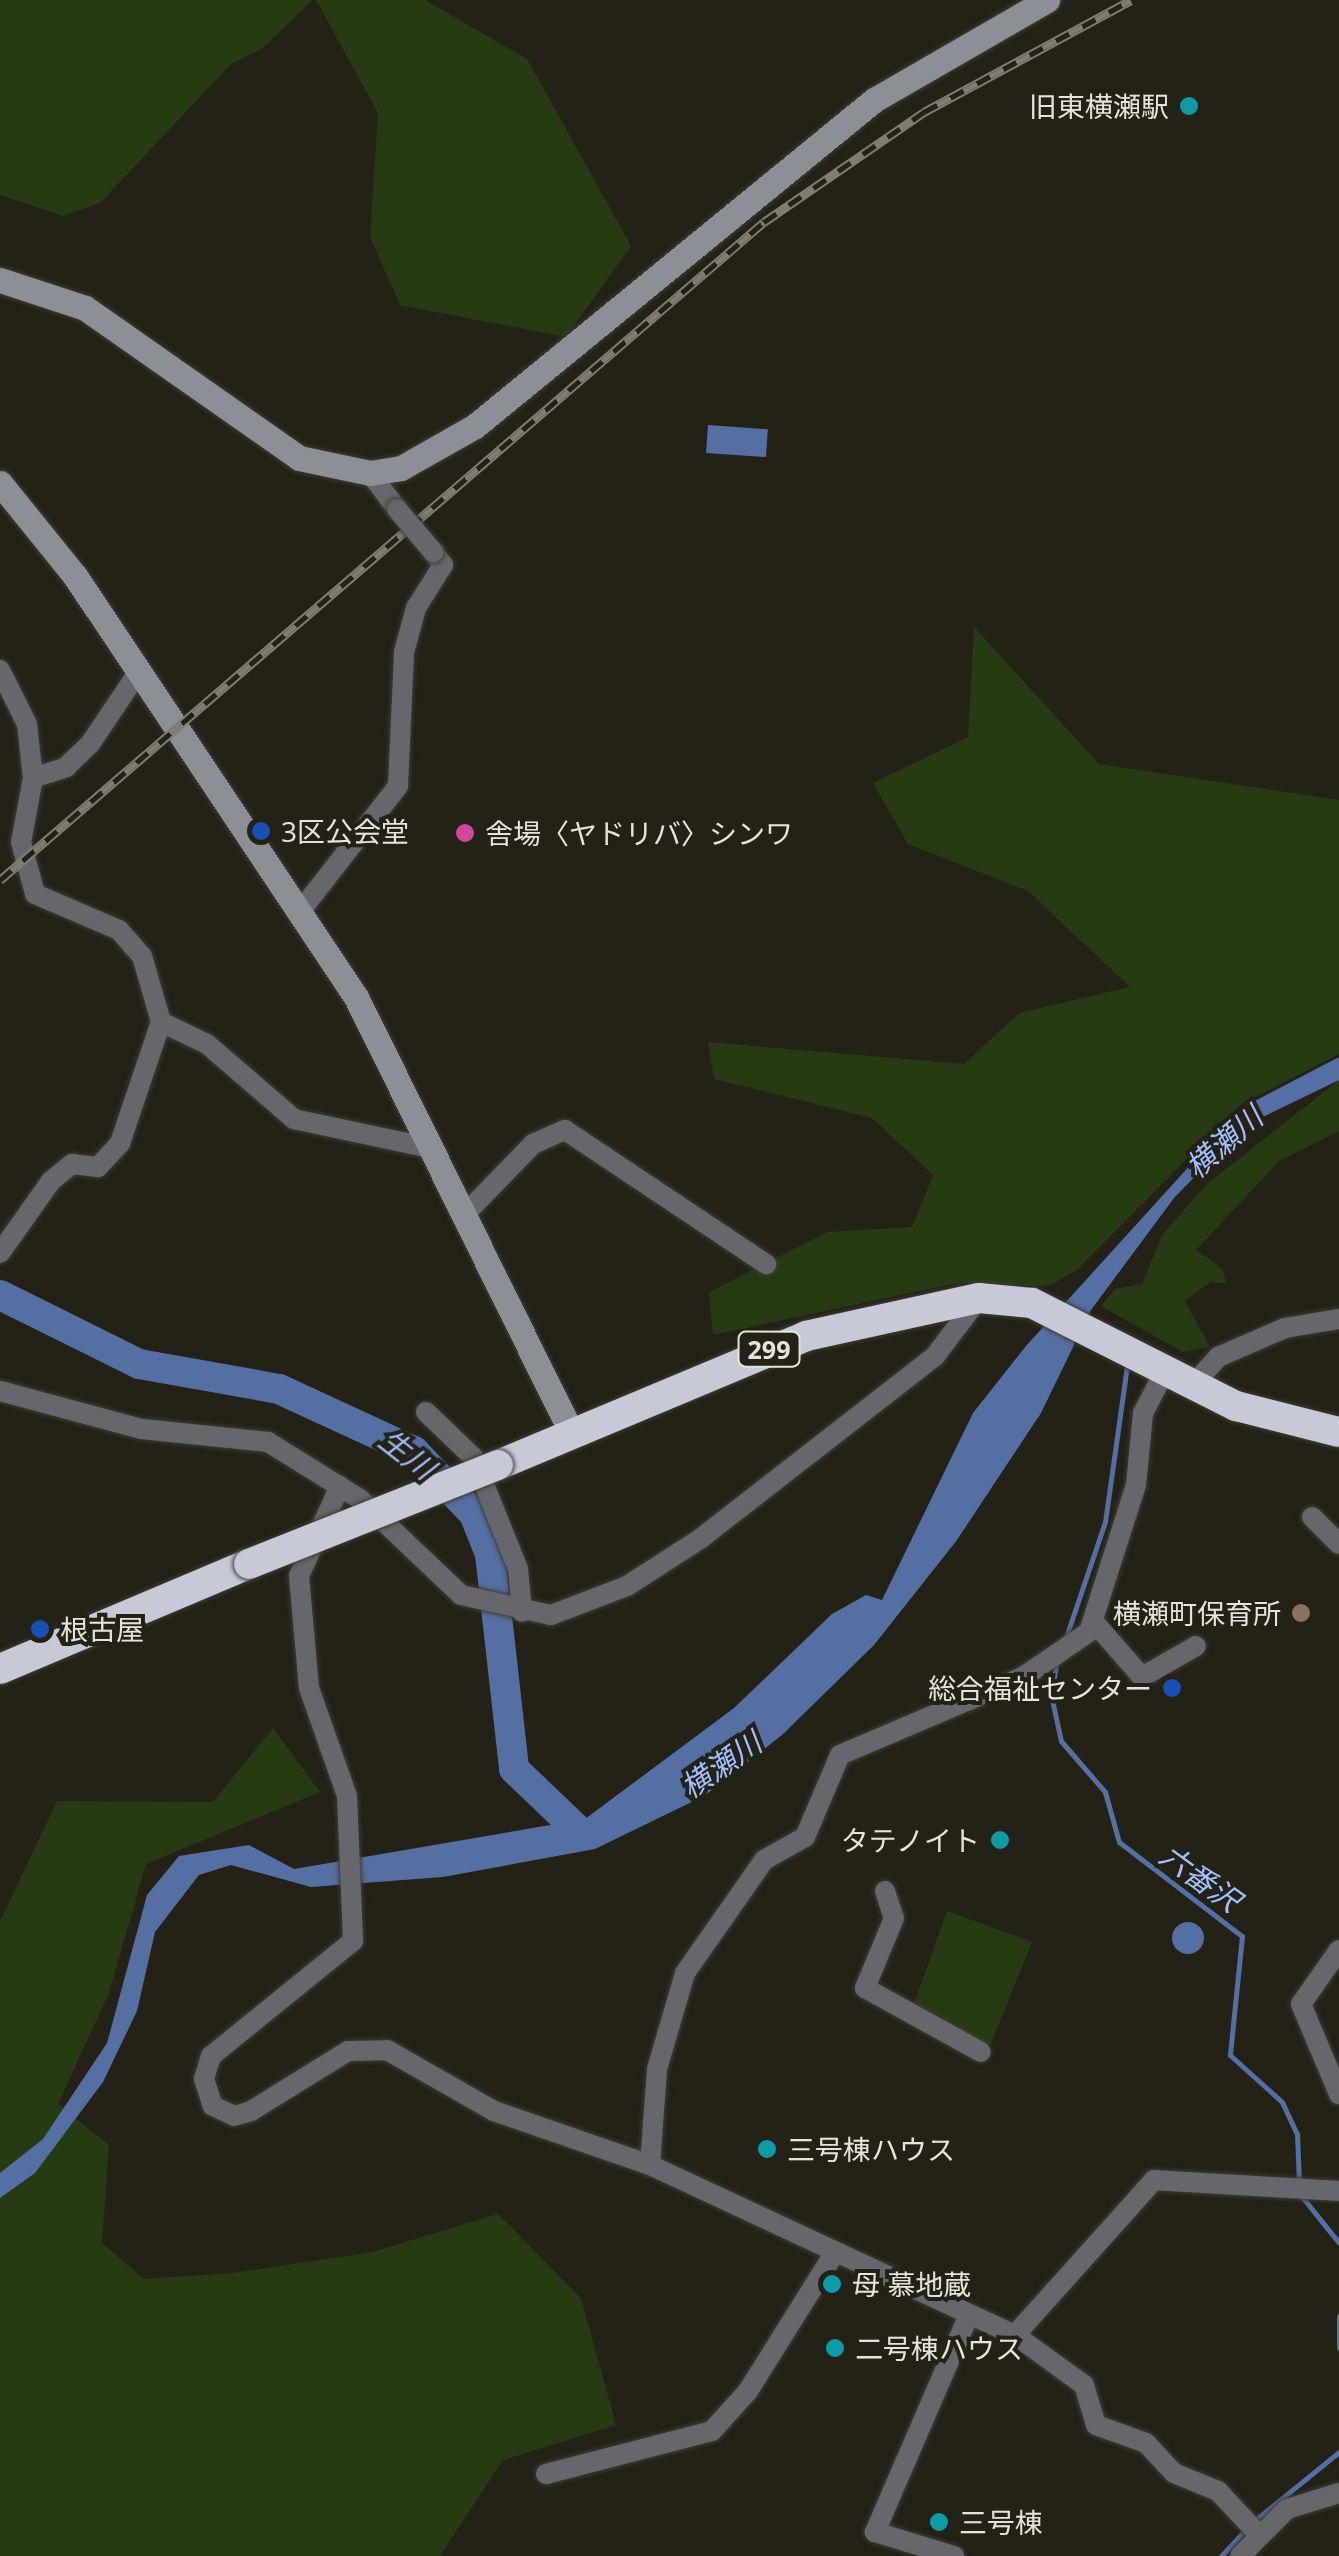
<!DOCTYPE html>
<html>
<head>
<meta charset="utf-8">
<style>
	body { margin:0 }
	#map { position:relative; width:1339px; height:2556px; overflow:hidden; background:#242117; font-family:"Open Sans","Noto Sans JP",sans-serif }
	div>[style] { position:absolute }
	.green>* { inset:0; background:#263b14 }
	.water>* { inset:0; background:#566fa3; transform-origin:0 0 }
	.round { border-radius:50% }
	.stream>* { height:5px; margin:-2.5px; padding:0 2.5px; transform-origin:2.5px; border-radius:2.5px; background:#566fa3 }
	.river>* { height:30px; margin:-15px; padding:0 15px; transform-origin:15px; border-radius:15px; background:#566fa3 }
	.roads { filter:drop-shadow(0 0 2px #3f3c33) drop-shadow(0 0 2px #3f3c33) }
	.street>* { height:20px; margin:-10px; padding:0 10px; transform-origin:10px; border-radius:10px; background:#66676c }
	.secondary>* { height:25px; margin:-12.5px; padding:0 12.5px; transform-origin:12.5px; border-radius:12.5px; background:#8d8f97 }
	.highway>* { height:30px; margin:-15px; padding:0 15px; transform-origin:15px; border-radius:15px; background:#c8c9d7 }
	.rail>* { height:9px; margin-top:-4.5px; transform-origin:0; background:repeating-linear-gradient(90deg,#242117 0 15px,#7e7c73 0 30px); box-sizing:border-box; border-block:2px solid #7e7c73 }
	.bridges { filter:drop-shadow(0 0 2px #3f3c33) drop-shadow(0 0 2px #3f3c33) }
	.street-bridge>* { height:20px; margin:-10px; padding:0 10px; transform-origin:10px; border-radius:10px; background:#66676c }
	.highway-bridge>* { height:30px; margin:-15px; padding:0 15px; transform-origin:15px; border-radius:15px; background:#c8c9d7 }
	.dots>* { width:28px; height:28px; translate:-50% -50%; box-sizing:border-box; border:5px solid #242117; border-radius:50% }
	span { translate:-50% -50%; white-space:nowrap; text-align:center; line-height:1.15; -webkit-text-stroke:8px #242117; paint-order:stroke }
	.shield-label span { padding:2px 8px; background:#242117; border:2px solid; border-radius:8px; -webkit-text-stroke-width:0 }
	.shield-label { font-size:25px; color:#e5e3dc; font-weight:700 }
	.poi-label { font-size:28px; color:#e5e3dc }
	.right { translate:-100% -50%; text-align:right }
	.left { translate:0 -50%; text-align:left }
	.water-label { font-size:30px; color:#a2c0fd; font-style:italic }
</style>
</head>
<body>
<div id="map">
	<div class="green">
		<div style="clip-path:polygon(0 0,312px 0,263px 48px,230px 65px,100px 203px,63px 216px,0 195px)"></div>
		<div style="clip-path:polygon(316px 0,425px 0,527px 59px,631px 246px,566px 337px,400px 305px,370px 237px,378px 113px)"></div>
		<div style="clip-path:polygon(974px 627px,1099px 764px,1339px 800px,1339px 1054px,1241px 1104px,1078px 1269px,1049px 1286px,957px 1283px,713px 1335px,709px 1292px,828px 1232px,912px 1227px,933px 1175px,872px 1118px,714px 1079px,708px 1042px,964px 1064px,1019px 1013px,1130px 987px,1028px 891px,908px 844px,873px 783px,968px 737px)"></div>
		<div style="clip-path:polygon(1339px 1080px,1339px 1131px,1279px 1161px,1196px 1250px,1223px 1269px,1226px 1283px,1210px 1282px,1185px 1301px,1210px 1347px,1183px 1352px,1101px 1306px,1115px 1289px,1142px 1284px,1162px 1235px,1207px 1184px)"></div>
		<div style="clip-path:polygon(273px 1728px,320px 1792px,146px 1864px,109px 1993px,58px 2104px,109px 2145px,102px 2243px,144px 2279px,233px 2273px,372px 2252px,498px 2214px,581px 2298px,616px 2425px,503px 2460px,440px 2556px,0 2556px,0 1921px,57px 1801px,213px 1802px)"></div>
		<div style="clip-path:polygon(947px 1911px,1032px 1942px,990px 2046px,914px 2004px)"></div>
	</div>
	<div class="water">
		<div style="left:708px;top:425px;width:60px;height:28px;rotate:4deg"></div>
		<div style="clip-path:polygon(1339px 1057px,1339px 1080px,1244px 1126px,1174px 1198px,1091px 1310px,1041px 1413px,957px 1540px,874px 1645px,782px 1735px,704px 1796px,595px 1849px,443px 1877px,311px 1887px,231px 1865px,199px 1875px,155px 1932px,137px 2011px,103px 2082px,35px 2173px,0 2198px,0 2173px,43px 2139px,107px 2043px,147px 1895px,179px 1856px,249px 1845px,294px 1869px,585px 1819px,734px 1708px,832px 1614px,866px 1595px,882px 1600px,973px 1413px,1026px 1346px,1243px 1107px)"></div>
		<div class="round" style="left:1172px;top:1922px;width:32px;height:32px"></div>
	</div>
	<div class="stream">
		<div style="left:1065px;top:1640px;width:125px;rotate:-71.3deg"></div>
		<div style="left:1105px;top:1522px;width:159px;rotate:-82deg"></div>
		<div style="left:1056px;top:1665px;width:30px;rotate:99deg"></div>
		<div style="left:1051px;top:1695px;width:47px;rotate:77.7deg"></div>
		<div style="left:1061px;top:1741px;width:67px;rotate:49.2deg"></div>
		<div style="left:1105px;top:1792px;width:52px;rotate:74.4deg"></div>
		<div style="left:1119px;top:1842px;width:155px;rotate:37.4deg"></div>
		<div style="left:1242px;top:1936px;width:120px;rotate:95.8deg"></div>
		<div style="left:1230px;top:2055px;width:70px;rotate:42.1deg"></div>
		<div style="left:1282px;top:2102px;width:35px;rotate:65deg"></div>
		<div style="left:1297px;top:2134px;width:48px;rotate:87.6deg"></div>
		<div style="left:1299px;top:2193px;width:64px;rotate:51.3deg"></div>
		<div style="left:1339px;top:2316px;width:32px;rotate:90deg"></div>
		<div style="left:1254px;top:2521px;width:109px;rotate:-39.1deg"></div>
		<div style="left:1221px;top:2556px;width:37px;rotate:-47deg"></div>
	</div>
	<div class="river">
		<div style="left:0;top:1295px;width:155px;rotate:26.4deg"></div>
		<div style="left:139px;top:1364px;width:142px;rotate:10.1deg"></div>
		<div style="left:279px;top:1389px;width:149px;rotate:24.7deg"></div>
		<div style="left:414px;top:1451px;width:87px;rotate:46.4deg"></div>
		<div style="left:474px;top:1514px;width:43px;rotate:68.2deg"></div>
		<div style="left:490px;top:1554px;width:216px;rotate:83.6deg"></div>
		<div style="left:514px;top:1769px;width:93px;rotate:43.7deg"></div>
	</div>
	<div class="roads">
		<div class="street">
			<div style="left:370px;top:473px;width:45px;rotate:53.1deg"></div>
			<div style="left:0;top:670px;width:60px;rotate:63.4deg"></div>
			<div style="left:27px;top:724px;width:54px;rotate:83.7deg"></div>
			<div style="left:33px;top:778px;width:65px;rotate:100.6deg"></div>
			<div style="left:21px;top:842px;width:54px;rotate:74.9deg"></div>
			<div style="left:35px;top:894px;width:91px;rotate:23.2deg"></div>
			<div style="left:119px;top:930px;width:35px;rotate:49deg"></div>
			<div style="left:142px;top:956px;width:69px;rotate:73.9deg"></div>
			<div style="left:161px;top:1022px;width:51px;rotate:25.6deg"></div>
			<div style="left:207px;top:1044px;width:115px;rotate:40.8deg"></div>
			<div style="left:294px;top:1119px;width:140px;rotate:12deg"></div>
			<div style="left:33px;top:778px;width:35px;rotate:-18deg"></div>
			<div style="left:66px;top:767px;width:33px;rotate:-44deg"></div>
			<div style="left:90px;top:744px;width:88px;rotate:-56.1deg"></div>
			<div style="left:302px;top:909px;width:156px;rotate:-52deg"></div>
			<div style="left:398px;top:786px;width:134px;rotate:-87.4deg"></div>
			<div style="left:404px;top:652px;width:46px;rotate:-74.7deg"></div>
			<div style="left:416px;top:608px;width:51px;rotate:-57.9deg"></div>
			<div style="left:443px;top:565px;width:15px;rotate:-127deg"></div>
			<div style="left:465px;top:1214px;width:98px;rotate:-45.8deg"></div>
			<div style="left:533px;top:1144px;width:35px;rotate:-24deg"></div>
			<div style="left:565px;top:1130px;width:242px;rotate:33.7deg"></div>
			<div style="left:0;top:1253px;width:88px;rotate:-54.7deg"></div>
			<div style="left:51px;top:1181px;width:27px;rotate:-39deg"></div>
			<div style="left:72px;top:1164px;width:26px;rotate:7deg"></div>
			<div style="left:98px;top:1167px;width:33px;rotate:-47deg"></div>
			<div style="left:120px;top:1143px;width:128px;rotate:-71.3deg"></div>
			<div style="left:1193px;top:1385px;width:38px;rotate:-48deg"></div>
			<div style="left:1218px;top:1357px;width:73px;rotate:-23.4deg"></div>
			<div style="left:1285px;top:1328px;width:55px;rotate:-9.5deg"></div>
			<div style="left:0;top:1391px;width:147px;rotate:15deg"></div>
			<div style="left:142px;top:1429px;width:127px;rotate:5.9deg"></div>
			<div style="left:268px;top:1442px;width:108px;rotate:31.8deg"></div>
			<div style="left:360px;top:1499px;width:139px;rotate:43.5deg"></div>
			<div style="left:461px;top:1595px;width:92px;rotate:12.5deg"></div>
			<div style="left:551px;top:1615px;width:81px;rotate:-20.9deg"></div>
			<div style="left:627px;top:1586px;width:87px;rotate:-32.8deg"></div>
			<div style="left:700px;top:1539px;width:298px;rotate:-37.9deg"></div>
			<div style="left:935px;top:1356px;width:73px;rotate:-52.8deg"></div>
			<div style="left:426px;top:1412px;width:65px;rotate:43.8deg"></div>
			<div style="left:473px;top:1457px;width:121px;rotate:68.1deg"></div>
			<div style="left:518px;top:1569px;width:43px;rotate:84.7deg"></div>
			<div style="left:340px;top:1486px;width:99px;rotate:114.5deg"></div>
			<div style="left:299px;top:1576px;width:112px;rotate:84.9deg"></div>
			<div style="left:309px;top:1688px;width:114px;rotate:70.6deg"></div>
			<div style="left:347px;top:1796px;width:145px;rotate:87.6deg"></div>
			<div style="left:353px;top:1941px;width:183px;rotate:141deg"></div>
			<div style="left:211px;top:2056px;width:24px;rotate:107deg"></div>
			<div style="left:204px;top:2079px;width:28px;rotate:72deg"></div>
			<div style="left:213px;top:2106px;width:23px;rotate:25deg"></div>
			<div style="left:234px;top:2116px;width:18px;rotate:-16deg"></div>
			<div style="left:251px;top:2111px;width:114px;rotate:-31.7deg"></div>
			<div style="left:348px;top:2051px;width:39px;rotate:-1deg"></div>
			<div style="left:387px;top:2050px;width:123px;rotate:29.7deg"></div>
			<div style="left:494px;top:2111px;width:165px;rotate:19.1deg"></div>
			<div style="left:650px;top:2165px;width:403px;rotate:25deg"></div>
			<div style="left:1015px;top:2335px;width:208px;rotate:-48.1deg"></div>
			<div style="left:1154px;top:2180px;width:185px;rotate:3.4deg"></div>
			<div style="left:1312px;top:1517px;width:38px;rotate:45deg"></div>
			<div style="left:1094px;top:1622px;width:73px;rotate:48.9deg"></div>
			<div style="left:1142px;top:1677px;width:62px;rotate:-29.9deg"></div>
			<div style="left:885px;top:1891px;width:28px;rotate:72deg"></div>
			<div style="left:894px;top:1918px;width:76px;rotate:112.5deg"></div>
			<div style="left:865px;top:1988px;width:132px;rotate:28.9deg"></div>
			<div style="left:1339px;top:1950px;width:66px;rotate:125.1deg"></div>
			<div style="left:1301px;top:2004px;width:98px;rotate:67.1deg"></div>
			<div style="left:650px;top:2165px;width:96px;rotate:-85.8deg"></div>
			<div style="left:657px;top:2069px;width:100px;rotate:-73.7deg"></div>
			<div style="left:685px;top:1973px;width:138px;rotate:-55deg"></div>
			<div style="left:764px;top:1860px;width:47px;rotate:-29.3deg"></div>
			<div style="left:805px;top:1837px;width:89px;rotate:-66.9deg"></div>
			<div style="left:840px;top:1755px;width:199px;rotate:-23.1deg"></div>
			<div style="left:1023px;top:1677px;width:80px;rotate:-34.3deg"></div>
			<div style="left:1089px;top:1632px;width:154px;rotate:-72.3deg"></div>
			<div style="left:1136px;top:1485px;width:72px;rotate:-84.4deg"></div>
			<div style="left:1143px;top:1413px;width:47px;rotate:-62.4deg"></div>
			<div style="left:1015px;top:2335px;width:85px;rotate:35.9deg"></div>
			<div style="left:1084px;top:2385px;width:42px;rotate:73.3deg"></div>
			<div style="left:1096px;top:2425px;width:53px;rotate:19.8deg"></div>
			<div style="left:1146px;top:2443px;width:41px;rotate:47deg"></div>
			<div style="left:1174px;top:2473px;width:48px;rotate:22.2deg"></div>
			<div style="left:1218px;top:2491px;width:60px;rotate:47deg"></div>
			<div style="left:546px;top:2474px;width:171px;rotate:-14.5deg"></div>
			<div style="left:712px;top:2431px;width:54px;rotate:-48deg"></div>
			<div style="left:748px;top:2391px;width:158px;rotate:-57.9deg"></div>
			<div style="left:954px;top:2556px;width:83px;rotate:-163.1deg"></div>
			<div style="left:875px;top:2532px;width:232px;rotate:-66.6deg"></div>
			<div style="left:1240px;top:2556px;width:66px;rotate:-45deg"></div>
			<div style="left:1287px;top:2509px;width:54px;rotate:-17.1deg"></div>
		</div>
		<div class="secondary">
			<div style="left:0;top:280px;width:89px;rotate:18.2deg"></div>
			<div style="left:85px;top:308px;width:261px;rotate:35deg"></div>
			<div style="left:299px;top:458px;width:73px;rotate:11.9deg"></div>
			<div style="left:370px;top:473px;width:31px;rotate:-9deg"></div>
			<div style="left:401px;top:468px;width:85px;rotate:-29.6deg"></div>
			<div style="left:475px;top:426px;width:515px;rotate:-39.25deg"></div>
			<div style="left:874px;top:100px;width:200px;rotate:-30deg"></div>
			<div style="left:0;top:483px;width:119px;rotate:51.1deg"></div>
			<div style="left:75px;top:576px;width:506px;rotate:56.28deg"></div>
			<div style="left:356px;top:997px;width:488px;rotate:63.7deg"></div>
		</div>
		<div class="highway">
			<div style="left:498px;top:1465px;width:334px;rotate:-22.7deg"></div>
			<div style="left:806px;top:1336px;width:177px;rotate:-12.4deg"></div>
			<div style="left:979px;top:1298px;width:53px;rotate:5.4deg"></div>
			<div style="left:1032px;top:1303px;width:229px;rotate:26.8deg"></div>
			<div style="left:1236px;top:1406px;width:106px;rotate:14.2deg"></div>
			<div style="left:0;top:1669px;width:270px;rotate:-22.9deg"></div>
		</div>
	</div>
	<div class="rail">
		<div style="left:0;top:880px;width:1008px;rotate:-40.74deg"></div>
		<div style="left:764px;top:222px;width:194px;rotate:-34.5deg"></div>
		<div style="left:924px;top:112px;width:235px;rotate:-28.4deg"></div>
	</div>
	<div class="bridges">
		<div class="street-bridge">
			<div style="left:397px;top:509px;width:57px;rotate:49.9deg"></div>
		</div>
		<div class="highway-bridge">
			<div style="left:249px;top:1564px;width:268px;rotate:-21.7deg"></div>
		</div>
	</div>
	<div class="dots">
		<div style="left:1189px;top:106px;background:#0f9aa8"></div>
		<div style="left:261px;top:831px;background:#1a4fb4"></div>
		<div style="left:465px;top:833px;background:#d1479c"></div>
		<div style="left:1301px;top:1613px;background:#8d6e63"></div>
		<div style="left:40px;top:1629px;background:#1a4fb4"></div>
		<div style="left:1172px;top:1688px;background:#1a4fb4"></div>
		<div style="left:1000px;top:1840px;background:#0f9aa8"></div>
		<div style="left:767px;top:2149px;background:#0f9aa8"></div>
		<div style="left:832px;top:2284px;background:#0f9aa8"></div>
		<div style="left:835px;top:2348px;background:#0f9aa8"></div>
		<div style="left:939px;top:2522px;background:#0f9aa8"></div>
	</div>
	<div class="shield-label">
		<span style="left:769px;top:1349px">299</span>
	</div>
	<div class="poi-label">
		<span class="right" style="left:1169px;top:106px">旧東横瀬駅</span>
		<span class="left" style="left:281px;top:831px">3区公会堂</span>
		<span class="left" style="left:485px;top:833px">舎場〈ヤドリバ〉シンワ</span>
		<span class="right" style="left:1281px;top:1613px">横瀬町保育所</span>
		<span class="left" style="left:60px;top:1629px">根古屋</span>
		<span class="right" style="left:1152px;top:1688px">総合福祉センター</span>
		<span class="right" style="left:980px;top:1840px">タテノイト</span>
		<span class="left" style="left:787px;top:2149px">三号棟ハウス</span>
		<span class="left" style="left:852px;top:2284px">母 慕地蔵</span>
		<span class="left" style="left:855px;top:2348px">二号棟ハウス</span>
		<span class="left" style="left:959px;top:2522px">三号棟</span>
	</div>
	<div class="water-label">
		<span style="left:1224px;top:1142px;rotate:-41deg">横瀬川</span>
		<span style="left:407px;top:1454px;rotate:38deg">生川</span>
		<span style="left:721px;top:1765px;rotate:-35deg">横瀬川</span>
		<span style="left:1200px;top:1878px;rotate:36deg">六番沢</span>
	</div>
</div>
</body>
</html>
